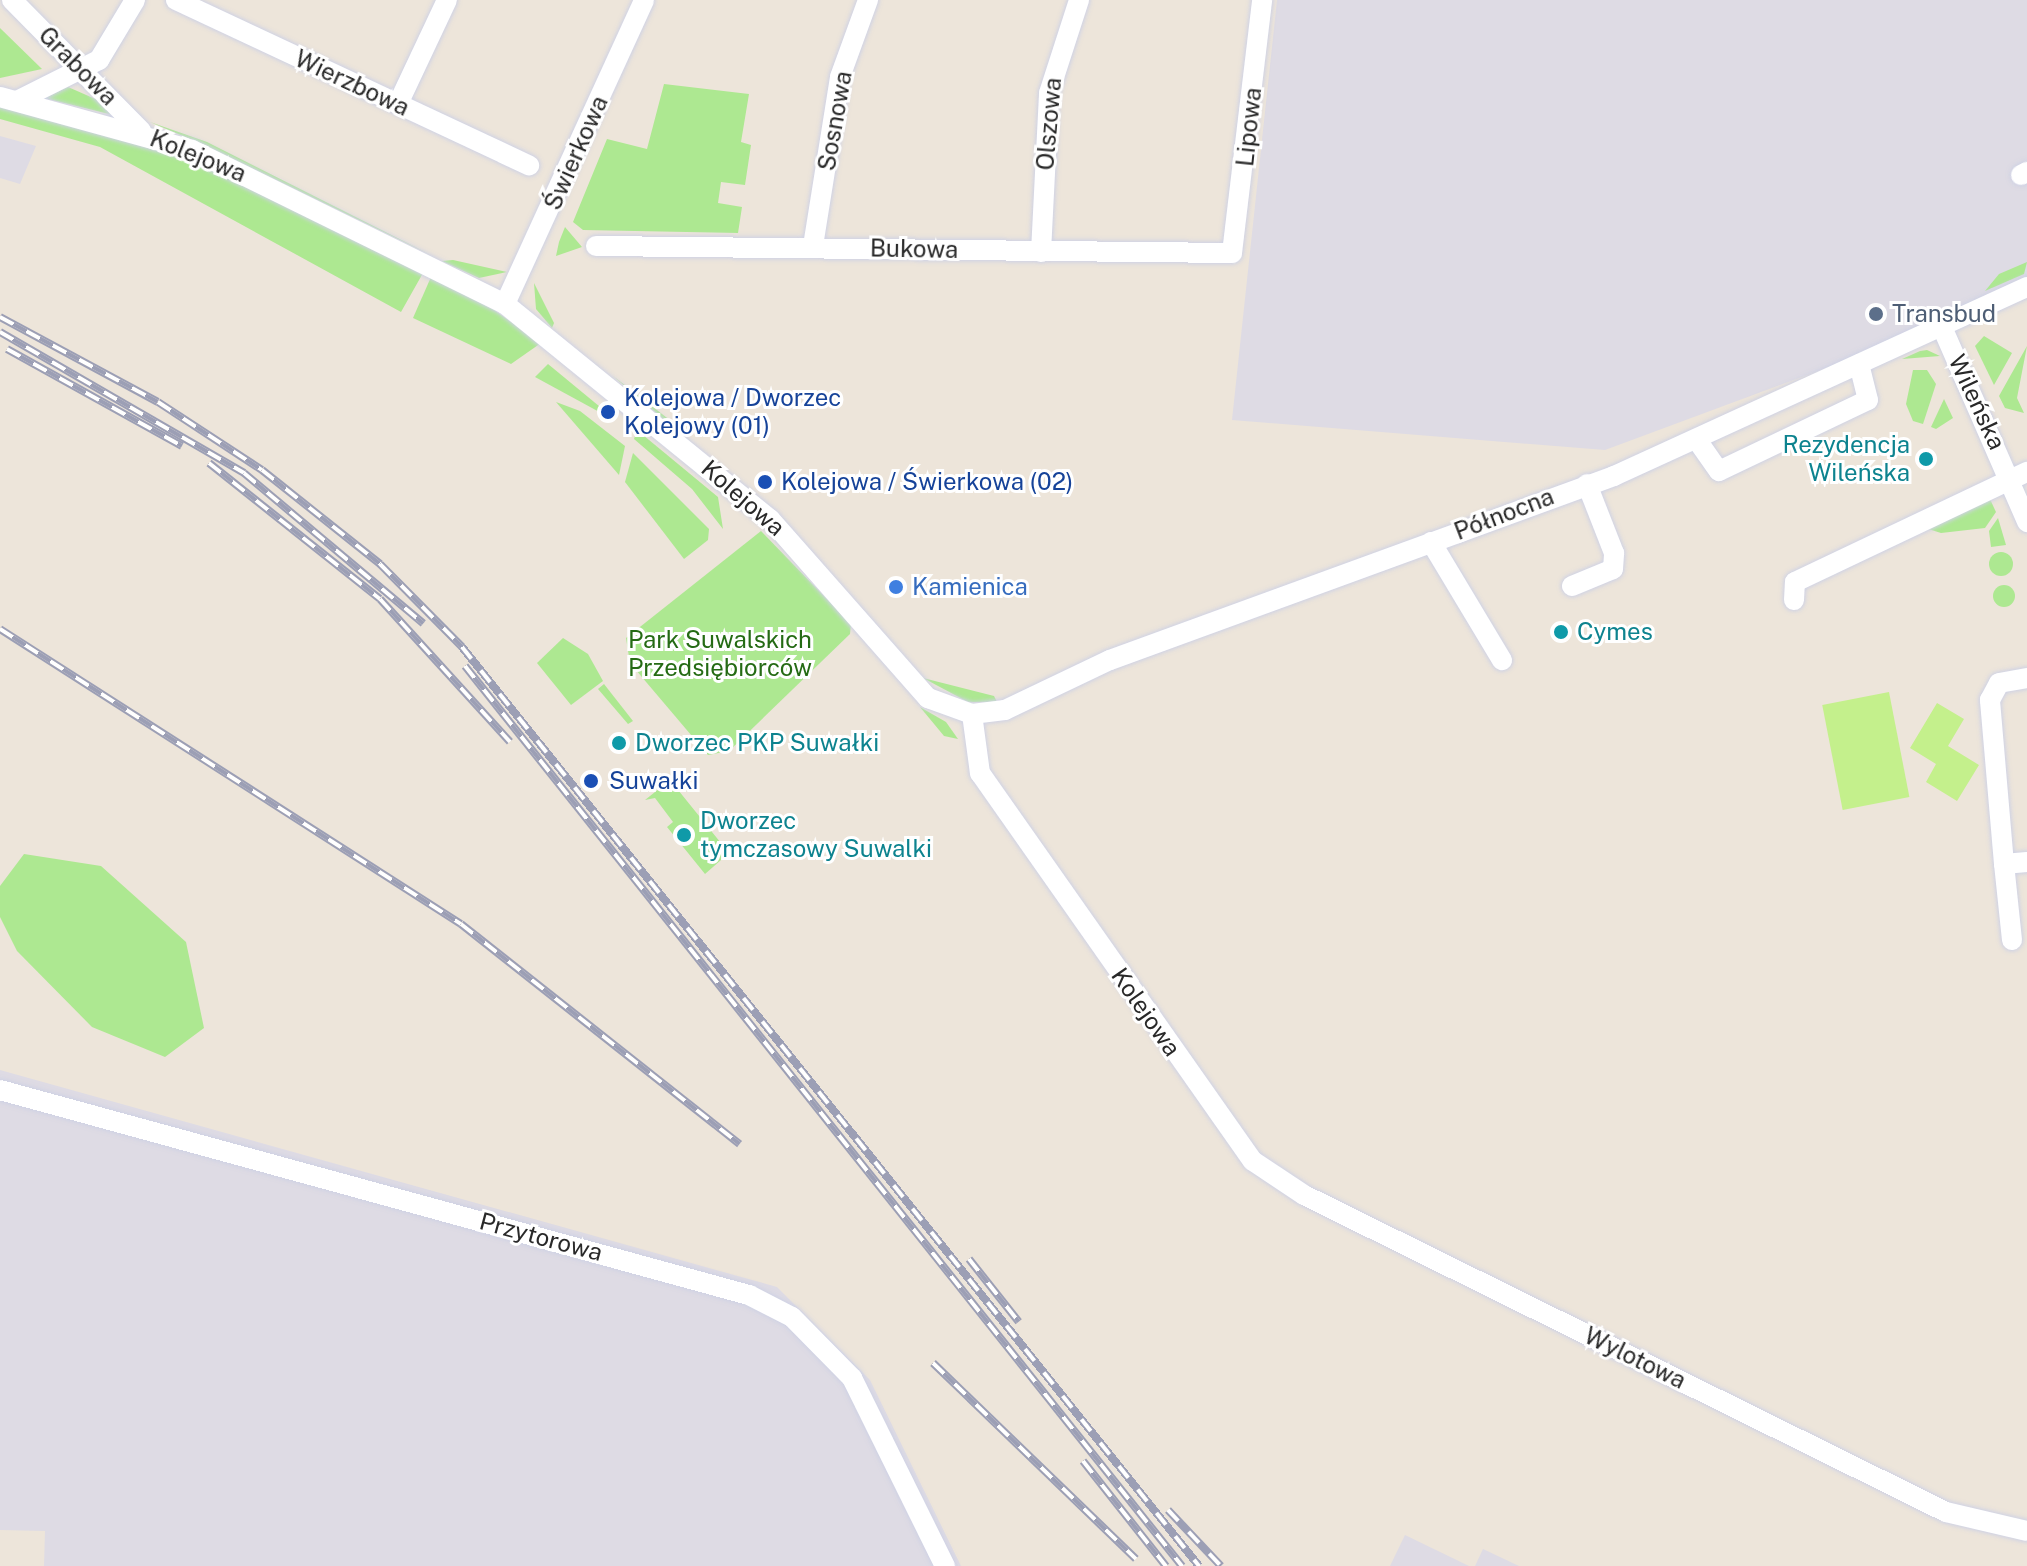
<!DOCTYPE html>
<html>
<head>
<meta charset="utf-8">
<style>
	body { margin:0 }
	#map { position:relative; width:2027px; height:1566px; overflow:hidden; background:#ede5da; font-family:"Public Sans",sans-serif }
	div>[style] { position:absolute }
	.industrial>* { inset:0; background:#dedbe4 }
	.green>* { inset:0; background:#ade891 }
	.round { border-radius:50% }
	.pitch>* { inset:0; background:#c4f08c; transform-origin:0 0 }
	.roads { filter:drop-shadow(0 0 2px #cfd2e4) drop-shadow(0 0 2px #cfd2e4) }
	.minor>* { height:20px; margin:-10px; padding:0 10px; transform-origin:10px; border-radius:10px; background:#fff }
	.rail>* { height:8px; margin-top:-4px; transform-origin:0; background:repeating-linear-gradient(90deg,#fff 0 15px,#9c9fb5 0 30px); box-sizing:border-box; border-block:2px solid #9c9fb5 }
	.dots>* { width:22px; height:22px; translate:-50% -50%; box-sizing:border-box; border:4px solid #fff; border-radius:50% }
	span { translate:-50% -50%; white-space:nowrap; text-align:center; line-height:1.15; -webkit-text-stroke:6px #fff; paint-order:stroke }
	.street-label { font-size:24px; color:#292929 }
	.service-label { font-size:24px; color:#4e5e75 }
	.left { translate:0 -50%; text-align:left }
	.transit-label { font-size:24px; color:#164399 }
	.culture-label { font-size:24px; color:#0d838f }
	.right { translate:-100% -50%; text-align:right }
	.shop-label { font-size:24px; color:#366cbe }
	.park-label { font-size:24px; color:#256b14 }
</style>
</head>
<body>
<div id="map">
	<div class="industrial">
		<div style="clip-path:polygon(1277px 0,2027px 0,2027px 293px,1605px 450px,1232px 420px)"></div>
		<div style="clip-path:polygon(0 136px,36px 146px,20px 184px,0 178px)"></div>
		<div style="clip-path:polygon(0 1070px,777px 1287px,870px 1380px,961px 1566px,44px 1566px,45px 1531px,0 1530px)"></div>
		<div style="clip-path:polygon(1405px 1535px,1469px 1566px,1390px 1566px)"></div>
		<div style="clip-path:polygon(1483px 1549px,1519px 1566px,1475px 1566px)"></div>
	</div>
	<div class="green">
		<div style="clip-path:polygon(0 28px,42px 69px,0 78px)"></div>
		<div style="clip-path:polygon(664px 84px,749px 94px,741px 142px,751px 145px,745px 185px,721px 182px,718px 203px,742px 207px,738px 233px,583px 230px,573px 222px,607px 139px,647px 149px)"></div>
		<div style="clip-path:polygon(68px 87px,100px 101px,113px 115px,44px 98px)"></div>
		<div style="clip-path:polygon(0 107px,179px 155px,423px 273px,401px 312px,100px 147px,0 119px)"></div>
		<div style="clip-path:polygon(150px 122px,207px 142px,431px 255px,206px 146px)"></div>
		<div style="clip-path:polygon(565px 227px,582px 247px,556px 256px,559px 242px)"></div>
		<div style="clip-path:polygon(442px 261px,453px 260px,507px 272px,479px 278px)"></div>
		<div style="clip-path:polygon(2027px 262px,2024px 274px,1985px 291px,1999px 274px)"></div>
		<div style="clip-path:polygon(431px 277px,494px 310px,541px 343px,511px 364px,413px 318px)"></div>
		<div style="clip-path:polygon(534px 283px,554px 323px,552px 328px,536px 309px)"></div>
		<div style="clip-path:polygon(1984px 336px,2012px 353px,1994px 385px,1975px 346px)"></div>
		<div style="clip-path:polygon(2027px 346px,2017px 398px,2024px 413px,2005px 408px,1999px 396px)"></div>
		<div style="clip-path:polygon(1927px 350px,1940px 356px,1902px 359px,1920px 351px)"></div>
		<div style="clip-path:polygon(548px 364px,605px 411px,603px 414px,535px 377px)"></div>
		<div style="clip-path:polygon(1913px 370px,1927px 370px,1936px 384px,1923px 424px,1913px 421px,1906px 404px)"></div>
		<div style="clip-path:polygon(613px 376px,680px 428px,679px 430px,675px 429px)"></div>
		<div style="clip-path:polygon(1944px 399px,1953px 418px,1936px 429px,1931px 427px)"></div>
		<div style="clip-path:polygon(556px 402px,580px 411px,625px 446px,619px 475px)"></div>
		<div style="clip-path:polygon(637px 430px,718px 497px,723px 529px,692px 489px,634px 439px)"></div>
		<div style="clip-path:polygon(633px 453px,709px 529px,708px 540px,684px 559px,625px 482px)"></div>
		<div style="clip-path:polygon(1988px 495px,1996px 512px,1985px 528px,1941px 533px,1922px 527px)"></div>
		<div style="clip-path:polygon(1998px 518px,2006px 545px,1991px 547px,1989px 531px)"></div>
		<div style="clip-path:polygon(761px 531px,851px 624px,850px 634px,729px 751px,708px 755px,630px 663px,626px 638px)"></div>
		<div class="round" style="left:1989px;top:552px;width:24px;height:24px"></div>
		<div class="round" style="left:1993px;top:585px;width:22px;height:22px"></div>
		<div style="clip-path:polygon(563px 638px,588px 654px,603px 681px,571px 705px,537px 663px)"></div>
		<div style="clip-path:polygon(923px 678px,994px 696px,997px 702px,968px 702px)"></div>
		<div style="clip-path:polygon(604px 684px,633px 721px,628px 724px,598px 689px)"></div>
		<div style="clip-path:polygon(920px 707px,946px 722px,958px 739px,944px 736px)"></div>
		<div style="clip-path:polygon(670px 780px,729px 853px,705px 874px,667px 827px,673px 822px,655px 798px,645px 800px)"></div>
		<div style="clip-path:polygon(24px 854px,101px 866px,186px 942px,204px 1028px,165px 1057px,92px 1027px,17px 951px,0 917px,0 886px)"></div>
	</div>
	<div class="pitch">
		<div style="left:1889px;top:692px;width:107px;height:68px;rotate:79deg"></div>
		<div style="clip-path:polygon(1937px 703px,1964px 719px,1948px 746px,1979px 765px,1957px 801px,1926px 782px,1936px 764px,1910px 748px)"></div>
	</div>
	<div class="roads">
		<div class="minor">
			<div style="left:12px;top:0;width:184px;rotate:45.4deg"></div>
			<div style="left:176px;top:0;width:390px;rotate:25.1deg"></div>
			<div style="left:0;top:97px;width:199px;rotate:15.4deg"></div>
			<div style="left:192px;top:150px;width:349px;rotate:26.2deg"></div>
			<div style="left:505px;top:304px;width:341px;rotate:39.1deg"></div>
			<div style="left:770px;top:519px;width:239px;rotate:48.6deg"></div>
			<div style="left:928px;top:698px;width:47px;rotate:20deg"></div>
			<div style="left:972px;top:714px;width:33px;rotate:-7deg"></div>
			<div style="left:1005px;top:710px;width:116px;rotate:-25.5deg"></div>
			<div style="left:1110px;top:660px;width:537px;rotate:-20.06deg"></div>
			<div style="left:1614px;top:476px;width:454px;rotate:-24.6deg"></div>
			<div style="left:17px;top:101px;width:92px;rotate:-26.6deg"></div>
			<div style="left:99px;top:60px;width:70px;rotate:-59deg"></div>
			<div style="left:398px;top:104px;width:115px;rotate:-64.8deg"></div>
			<div style="left:2021px;top:175px;width:7px;rotate:-27deg"></div>
			<div style="left:596px;top:246px;width:636px;rotate:0.63deg"></div>
			<div style="left:1232px;top:253px;width:255px;rotate:-83.2deg"></div>
			<div style="left:813px;top:246px;width:171px;rotate:-80.9deg"></div>
			<div style="left:840px;top:77px;width:82px;rotate:-70deg"></div>
			<div style="left:1041px;top:252px;width:159px;rotate:-87.1deg"></div>
			<div style="left:1049px;top:93px;width:98px;rotate:-72.1deg"></div>
			<div style="left:505px;top:304px;width:334px;rotate:-65.4deg"></div>
			<div style="left:1942px;top:327px;width:213px;rotate:66.4deg"></div>
			<div style="left:1697px;top:440px;width:38px;rotate:55deg"></div>
			<div style="left:1719px;top:471px;width:165px;rotate:-25.5deg"></div>
			<div style="left:1868px;top:400px;width:37px;rotate:-104deg"></div>
			<div style="left:1431px;top:542px;width:138px;rotate:59deg"></div>
			<div style="left:1572px;top:586px;width:44px;rotate:-22.5deg"></div>
			<div style="left:1613px;top:569px;width:16px;rotate:-86deg"></div>
			<div style="left:1614px;top:553px;width:74px;rotate:-111.4deg"></div>
			<div style="left:1794px;top:600px;width:18px;rotate:-87deg"></div>
			<div style="left:1795px;top:582px;width:257px;rotate:-25.4deg"></div>
			<div style="left:972px;top:714px;width:60px;rotate:82.3deg"></div>
			<div style="left:980px;top:773px;width:474px;rotate:54.9deg"></div>
			<div style="left:1253px;top:1161px;width:61px;rotate:33.7deg"></div>
			<div style="left:1304px;top:1195px;width:716px;rotate:26.28deg"></div>
			<div style="left:1946px;top:1512px;width:83px;rotate:13.2deg"></div>
			<div style="left:2004px;top:864px;width:165px;rotate:-94.9deg"></div>
			<div style="left:1990px;top:700px;width:19px;rotate:-62deg"></div>
			<div style="left:1999px;top:683px;width:28px;rotate:-10deg"></div>
			<div style="left:2012px;top:940px;width:76px;rotate:-96deg"></div>
			<div style="left:2004px;top:864px;width:23px;rotate:-5deg"></div>
			<div style="left:0;top:1090px;width:777px;rotate:15.31deg"></div>
			<div style="left:749px;top:1295px;width:48px;rotate:27.1deg"></div>
			<div style="left:792px;top:1317px;width:86px;rotate:45.5deg"></div>
			<div style="left:852px;top:1378px;width:210px;rotate:63.7deg"></div>
		</div>
	</div>
	<div class="rail">
		<div style="left:0;top:317px;width:179px;rotate:28.3deg"></div>
		<div style="left:158px;top:402px;width:124px;rotate:33.2deg"></div>
		<div style="left:262px;top:470px;width:151px;rotate:38.5deg"></div>
		<div style="left:380px;top:564px;width:117px;rotate:45.3deg"></div>
		<div style="left:462px;top:647px;width:1178px;rotate:51.27deg"></div>
		<div style="left:0;top:332px;width:282px;rotate:30deg"></div>
		<div style="left:244px;top:473px;width:234px;rotate:40deg"></div>
		<div style="left:7px;top:349px;width:200px;rotate:29deg"></div>
		<div style="left:209px;top:463px;width:218px;rotate:38.5deg"></div>
		<div style="left:380px;top:599px;width:193px;rotate:47.7deg"></div>
		<div style="left:0;top:629px;width:547px;rotate:32.62deg"></div>
		<div style="left:461px;top:924px;width:355px;rotate:38.3deg"></div>
		<div style="left:465px;top:666px;width:1151px;rotate:51.46deg"></div>
		<div style="left:969px;top:1259px;width:80px;rotate:51.6deg"></div>
		<div style="left:933px;top:1363px;width:282px;rotate:44deg"></div>
		<div style="left:1083px;top:1461px;width:134px;rotate:51.7deg"></div>
		<div style="left:1168px;top:1510px;width:77px;rotate:46.6deg"></div>
	</div>
	<div class="dots">
		<div style="left:1876px;top:314px;background:#5c6f8a"></div>
		<div style="left:608px;top:412px;background:#1a4fb4"></div>
		<div style="left:1926px;top:459px;background:#0f9aa8"></div>
		<div style="left:765px;top:482px;background:#1a4fb4"></div>
		<div style="left:896px;top:587px;background:#3f7fe0"></div>
		<div style="left:1561px;top:632px;background:#0f9aa8"></div>
		<div style="left:619px;top:743px;background:#0f9aa8"></div>
		<div style="left:591px;top:781px;background:#1a4fb4"></div>
		<div style="left:684px;top:835px;background:#0f9aa8"></div>
	</div>
	<div class="street-label">
		<span style="left:78px;top:66px;rotate:45deg">Grabowa</span>
		<span style="left:352px;top:83px;rotate:25deg">Wierzbowa</span>
		<span style="left:835px;top:121px;rotate:-80deg">Sosnowa</span>
		<span style="left:1049px;top:124px;rotate:-85deg">Olszowa</span>
		<span style="left:1249px;top:127px;rotate:-84deg">Lipowa</span>
		<span style="left:576px;top:153px;rotate:-66deg">Świerkowa</span>
		<span style="left:198px;top:156px;rotate:22deg">Kolejowa</span>
		<span style="left:914px;top:249px;rotate:1deg">Bukowa</span>
		<span style="left:1977px;top:402px;rotate:65deg">Wileńska</span>
		<span style="left:743px;top:498px;rotate:41deg">Kolejowa</span>
		<span style="left:1504px;top:514px;rotate:-21deg">Północna</span>
		<span style="left:1146px;top:1012px;rotate:55deg">Kolejowa</span>
		<span style="left:541px;top:1237px;rotate:15deg">Przytorowa</span>
		<span style="left:1635px;top:1358px;rotate:26deg">Wylotowa</span>
	</div>
	<div class="service-label">
		<span class="left" style="left:1892px;top:314px">Transbud</span>
	</div>
	<div class="transit-label">
		<span class="left" style="left:624px;top:412px">Kolejowa / Dworzec<br>Kolejowy (01)</span>
		<span class="left" style="left:781px;top:482px">Kolejowa / Świerkowa (02)</span>
		<span class="left" style="left:609px;top:781px">Suwałki</span>
	</div>
	<div class="culture-label">
		<span class="right" style="left:1910px;top:459px">Rezydencja<br>Wileńska</span>
		<span class="left" style="left:1577px;top:632px">Cymes</span>
		<span class="left" style="left:635px;top:743px">Dworzec PKP Suwałki</span>
		<span class="left" style="left:700px;top:835px">Dworzec<br>tymczasowy Suwalki</span>
	</div>
	<div class="shop-label">
		<span class="left" style="left:912px;top:587px">Kamienica</span>
	</div>
	<div class="park-label">
		<span style="left:720px;top:654px">Park Suwalskich<br>Przedsiębiorców</span>
	</div>
</div>
</body>
</html>
